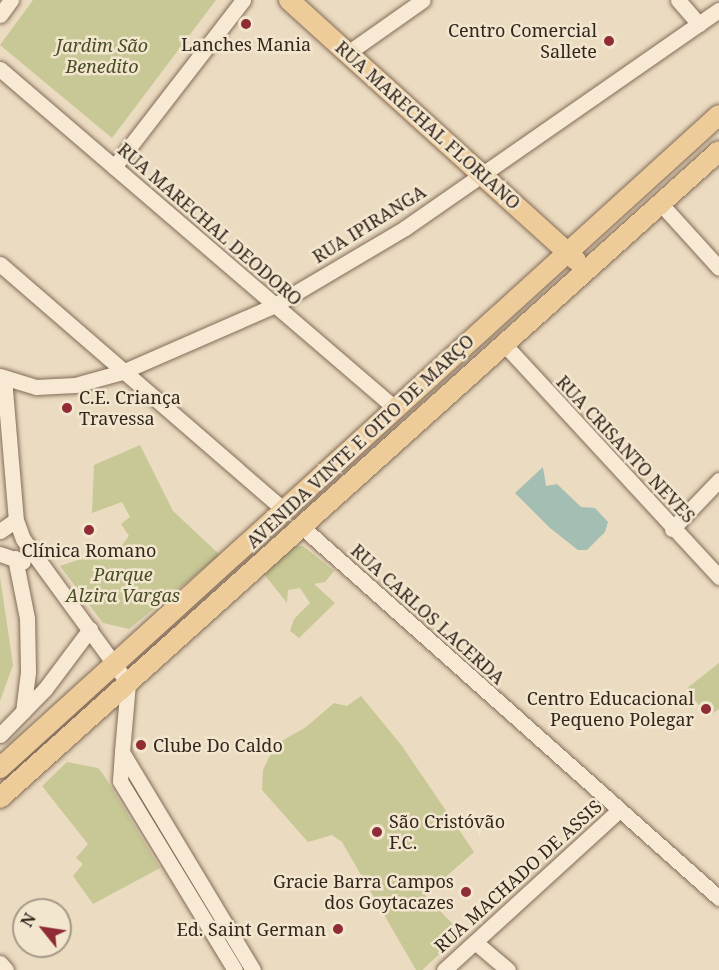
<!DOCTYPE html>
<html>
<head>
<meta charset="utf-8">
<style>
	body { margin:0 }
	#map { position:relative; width:719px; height:970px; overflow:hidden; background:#ebdbc0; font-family:"Noto Serif",serif }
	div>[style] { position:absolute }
	.green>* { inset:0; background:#c7c895 }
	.water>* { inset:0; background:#a3beb3 }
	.roads { filter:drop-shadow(0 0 2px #836c59) drop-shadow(0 0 2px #836c59) }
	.minor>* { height:15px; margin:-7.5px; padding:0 7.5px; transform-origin:7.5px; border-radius:7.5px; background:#f7e9d3 }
	.major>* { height:20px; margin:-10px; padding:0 10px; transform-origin:10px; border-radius:10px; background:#ec9 }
	.dots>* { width:16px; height:16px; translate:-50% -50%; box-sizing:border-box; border:3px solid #f3e6cf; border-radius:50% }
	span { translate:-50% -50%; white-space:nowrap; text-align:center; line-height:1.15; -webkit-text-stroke:5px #f3e6cf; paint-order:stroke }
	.poi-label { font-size:18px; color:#34261d }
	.right { translate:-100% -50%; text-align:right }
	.left { translate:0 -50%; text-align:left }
	.park-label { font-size:18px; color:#484f24; font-style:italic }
	.street-label { font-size:18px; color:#34261d }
	.north { position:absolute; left:12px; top:898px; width:60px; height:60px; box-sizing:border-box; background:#f3e6cf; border:2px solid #a79988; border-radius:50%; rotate:300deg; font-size:16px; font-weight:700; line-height:24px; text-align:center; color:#34261d }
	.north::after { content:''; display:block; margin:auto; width:21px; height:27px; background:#8f2c35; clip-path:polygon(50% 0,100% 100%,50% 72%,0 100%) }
</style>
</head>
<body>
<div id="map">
	<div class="green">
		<div style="clip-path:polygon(33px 0,216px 0,112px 138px,0 45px)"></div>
		<div style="clip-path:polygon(140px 445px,173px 511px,220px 555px,129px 629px,103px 623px,60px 566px,122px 545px,129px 536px,121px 524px,130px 517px,122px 502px,92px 513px,94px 465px)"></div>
		<div style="clip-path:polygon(295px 546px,303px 546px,334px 571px,325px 582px,314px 584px,335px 603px,299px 638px,290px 631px,294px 619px,310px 603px,300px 588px,288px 590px,287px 603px,264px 574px)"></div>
		<div style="clip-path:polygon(0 577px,13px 665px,0 701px)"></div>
		<div style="clip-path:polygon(719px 663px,719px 709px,708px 717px,686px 689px)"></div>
		<div style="clip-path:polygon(361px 696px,402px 746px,474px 852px,425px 895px,462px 934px,422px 970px,416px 970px,342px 842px,332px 835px,308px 842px,262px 790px,263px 770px,275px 745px,306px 727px,334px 703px,347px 706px)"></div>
		<div style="clip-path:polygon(67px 762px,98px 768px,103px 774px,160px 868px,93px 904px,73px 876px,83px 864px,76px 858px,88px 844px,42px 786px)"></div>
	</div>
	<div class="water">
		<div style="clip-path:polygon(543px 467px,546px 486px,557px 484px,581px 507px,595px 508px,608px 522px,605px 532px,587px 550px,578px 550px,550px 528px,515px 493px)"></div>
	</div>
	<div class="roads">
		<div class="minor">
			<div style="left:678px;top:0;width:32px;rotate:49deg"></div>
			<div style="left:0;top:15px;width:19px;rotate:-54deg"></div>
			<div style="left:349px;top:52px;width:90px;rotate:-35.1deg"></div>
			<div style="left:0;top:69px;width:521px;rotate:40.64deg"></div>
			<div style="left:114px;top:167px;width:211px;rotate:-52.3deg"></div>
			<div style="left:661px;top:204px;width:86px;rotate:47.8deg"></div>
			<div style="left:0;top:264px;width:376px;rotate:40.9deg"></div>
			<div style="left:505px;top:345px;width:316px;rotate:47.3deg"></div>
			<div style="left:0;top:376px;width:38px;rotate:17deg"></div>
			<div style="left:36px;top:387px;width:39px;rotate:-3deg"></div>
			<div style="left:75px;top:385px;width:49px;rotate:-15.5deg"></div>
			<div style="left:122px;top:372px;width:167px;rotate:-23.6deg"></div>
			<div style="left:275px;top:305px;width:151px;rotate:-30.6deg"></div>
			<div style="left:405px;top:228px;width:382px;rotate:-34.8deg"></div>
			<div style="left:4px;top:378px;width:143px;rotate:85.2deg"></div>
			<div style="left:16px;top:520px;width:20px;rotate:70deg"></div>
			<div style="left:23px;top:539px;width:178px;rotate:53.9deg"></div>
			<div style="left:128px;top:683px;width:69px;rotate:95deg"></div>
			<div style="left:122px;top:752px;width:254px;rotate:59deg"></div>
			<div style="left:301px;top:526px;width:560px;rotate:41.67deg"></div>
			<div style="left:672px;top:529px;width:68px;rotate:-46.2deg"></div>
			<div style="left:0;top:531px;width:19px;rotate:-35deg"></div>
			<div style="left:0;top:554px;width:24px;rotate:19deg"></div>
			<div style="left:15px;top:558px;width:61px;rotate:78.7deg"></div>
			<div style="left:27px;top:618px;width:54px;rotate:88.9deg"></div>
			<div style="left:28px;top:672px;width:40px;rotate:97.1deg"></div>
			<div style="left:0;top:735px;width:64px;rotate:-45.6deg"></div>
			<div style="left:45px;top:689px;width:75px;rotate:-53.1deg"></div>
			<div style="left:122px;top:752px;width:29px;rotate:94deg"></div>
			<div style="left:120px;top:781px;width:221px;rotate:58.7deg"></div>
			<div style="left:475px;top:942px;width:43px;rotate:40.3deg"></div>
			<div style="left:0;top:963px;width:9px;rotate:49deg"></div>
			<div style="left:444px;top:970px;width:236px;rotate:-42.4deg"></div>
		</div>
		<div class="major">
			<div style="left:289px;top:0;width:387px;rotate:42.2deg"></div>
			<div style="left:0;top:768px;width:971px;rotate:-42.25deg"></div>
			<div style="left:0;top:798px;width:967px;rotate:-41.98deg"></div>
		</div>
	</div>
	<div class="dots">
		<div style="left:246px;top:24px;background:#8f2c35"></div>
		<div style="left:609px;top:41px;background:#8f2c35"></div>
		<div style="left:67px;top:408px;background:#8f2c35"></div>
		<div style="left:89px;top:530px;background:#8f2c35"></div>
		<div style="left:706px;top:709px;background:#8f2c35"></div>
		<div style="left:141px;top:745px;background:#8f2c35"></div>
		<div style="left:377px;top:832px;background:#8f2c35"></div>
		<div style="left:466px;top:892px;background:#8f2c35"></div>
		<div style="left:338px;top:929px;background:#8f2c35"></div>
	</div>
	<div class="poi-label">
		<span class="right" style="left:597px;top:41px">Centro Comercial<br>Sallete</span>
		<span style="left:246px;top:44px">Lanches Mania</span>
		<span class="left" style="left:79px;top:408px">C.E. Criança<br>Travessa</span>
		<span style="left:89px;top:550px">Clínica Romano</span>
		<span class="right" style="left:694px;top:709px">Centro Educacional<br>Pequeno Polegar</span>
		<span class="left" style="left:153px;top:745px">Clube Do Caldo</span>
		<span class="left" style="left:389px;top:832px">São Cristóvão<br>F.C.</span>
		<span class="right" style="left:454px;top:892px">Gracie Barra Campos<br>dos Goytacazes</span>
		<span class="right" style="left:326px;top:929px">Ed. Saint German</span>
	</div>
	<div class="park-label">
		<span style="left:102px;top:56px">Jardim São<br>Benedito</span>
		<span style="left:123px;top:585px">Parque<br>Alzira Vargas</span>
	</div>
	<div class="street-label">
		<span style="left:428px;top:125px;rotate:42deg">RUA MARECHAL FLORIANO</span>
		<span style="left:210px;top:224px;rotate:41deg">RUA MARECHAL DEODORO</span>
		<span style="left:369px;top:224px;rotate:-32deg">RUA IPIRANGA</span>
		<span style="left:360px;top:441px;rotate:-43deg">AVENIDA VINTE E OITO DE MARÇO</span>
		<span style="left:626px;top:449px;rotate:47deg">RUA CRISANTO NEVES</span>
		<span style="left:428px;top:614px;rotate:42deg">RUA CARLOS LACERDA</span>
		<span style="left:518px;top:876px;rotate:-42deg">RUA MACHADO DE ASSIS</span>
	</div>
	<div class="north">N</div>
</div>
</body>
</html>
